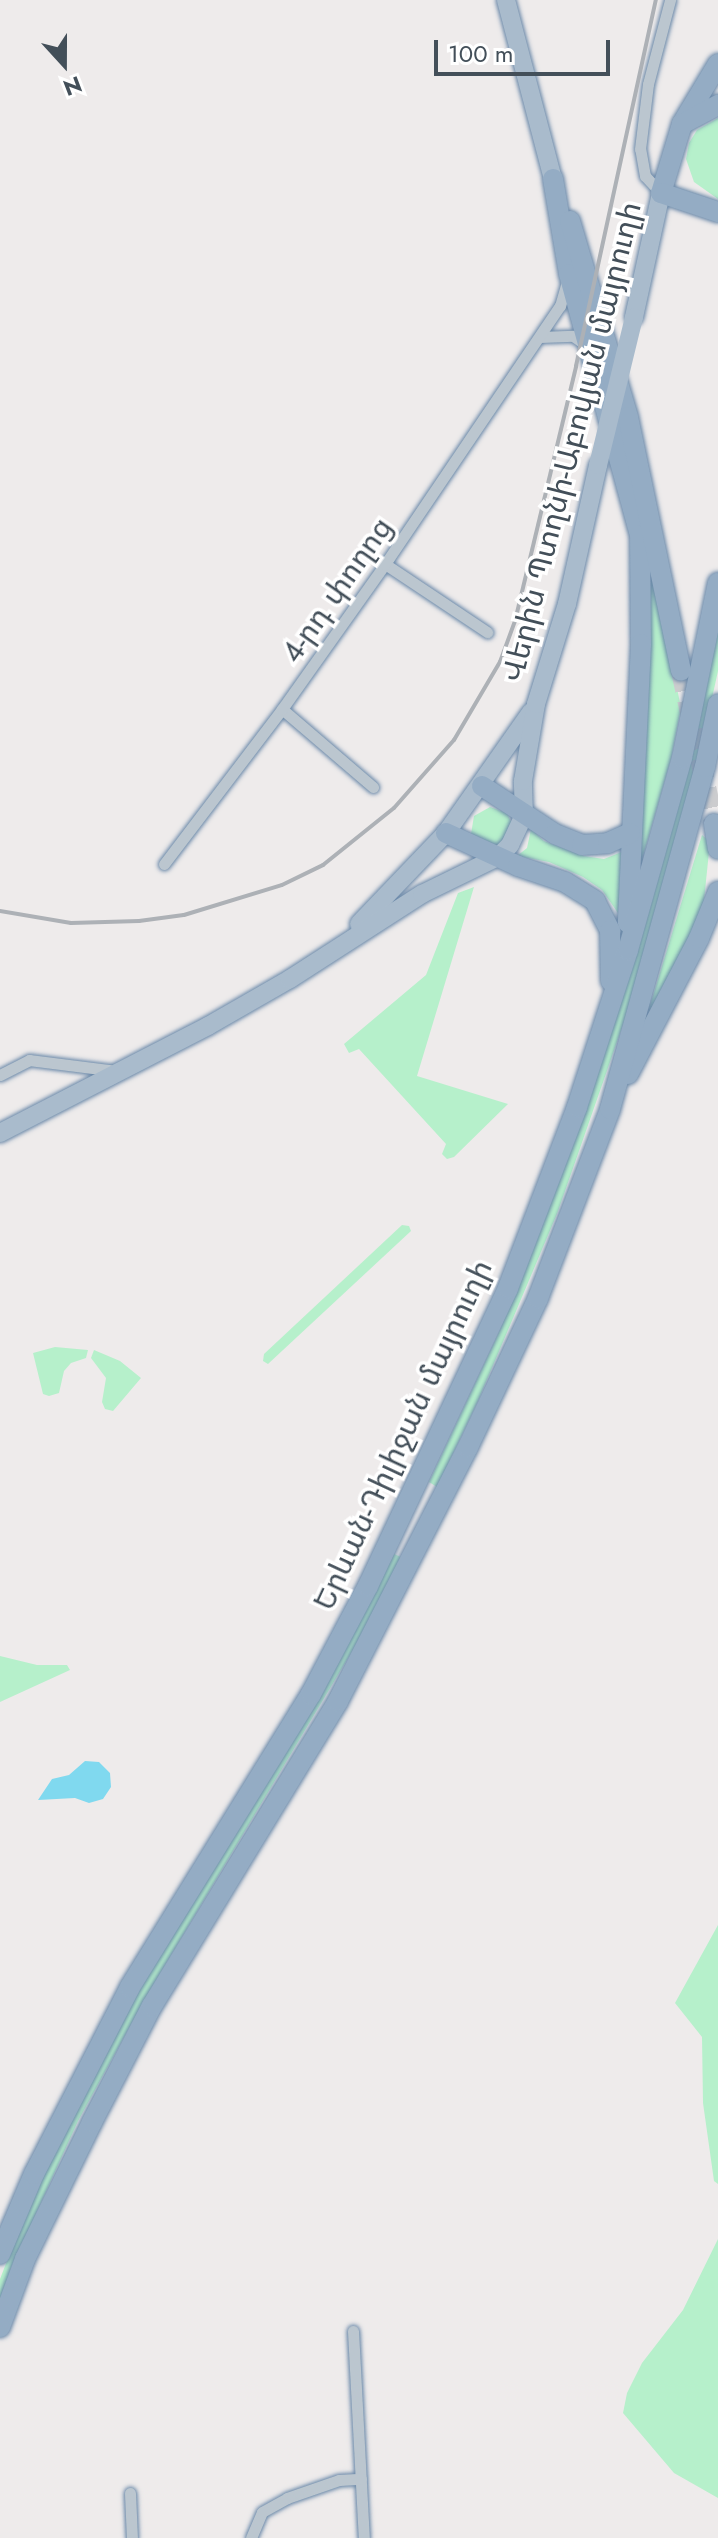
<!DOCTYPE html>
<html>
<head>
<meta charset="utf-8">
<style>
	body { margin:0 }
	#map { position:relative; width:718px; height:2538px; overflow:hidden; background:#eeebeb; font-family:Jost,"Noto Sans Armenian",sans-serif }
	div>[style] { position:absolute }
	.green>* { inset:0; background:#b6f0cb }
	.water>* { inset:0; background:#80d9ef }
	.trunk-tunnel>* { height:20px; margin-top:-10px; transform-origin:0; background:repeating-linear-gradient(90deg,#ccccce 0 20px,transparent 0 30px) }
	.roads { filter:drop-shadow(0 0 2px #6b89a9) drop-shadow(0 0 2px #6b89a9) }
	.minor>* { height:11px; margin:-5.5px; padding:0 5.5px; transform-origin:5.5px; border-radius:5.5px; background:#bbc6cf }
	.primary>* { height:18px; margin:-9px; padding:0 9px; transform-origin:9px; border-radius:9px; background:#a9bbcc }
	.trunk>* { height:20px; margin:-10px; padding:0 10px; transform-origin:10px; border-radius:10px; background:#94acc4 }
	.rail>* { height:4px; margin:-2px; padding:0 2px; transform-origin:2px; border-radius:2px; background:#adb1b6 }
	.primary-bridge>* { height:18px; margin:-9px; padding:0 9px; transform-origin:9px; border-radius:9px; background:#a9bbcc }
	span { translate:-50% -50%; white-space:nowrap; text-align:center; line-height:1.15; -webkit-text-stroke:7px #fff; paint-order:stroke }
	.street-label { font-size:30px; color:#434f59 }
	.north { position:absolute; left:24px; top:24px; width:80px; height:80px; -webkit-text-stroke:6px #fff; paint-order:stroke; rotate:159deg; font-size:22px; font-weight:700; line-height:32px; text-align:center; color:#434f59 }
	.north::after { content:''; display:block; margin:auto; width:28px; height:36px; background:#434f59; clip-path:polygon(50% 0,100% 100%,50% 72%,0 100%) }
	.scale { position:absolute; left:434px; top:40px; width:176px; height:36px; box-sizing:border-box; border:4px solid #434f59; border-top:0; padding-left:10px; font-size:24px; line-height:28px; white-space:nowrap; color:#434f59; -webkit-text-stroke:6px #fff; paint-order:stroke }
</style>
</head>
<body>
<div id="map">
	<div class="green">
		<div style="clip-path:polygon(718px 118px,718px 199px,694px 182px,686px 159px,689px 143px,697px 130px)"></div>
		<div style="clip-path:polygon(649px 548px,681px 708px,671px 759px,634px 887px)"></div>
		<div style="clip-path:polygon(718px 625px,718px 671px,697px 766px,632px 999px,557px 1214px,478px 1401px,437px 1487px,429px 1482px,499px 1332px,596px 1080px)"></div>
		<div style="clip-path:polygon(490px 807px,507px 813px,513px 826px,498px 849px,471px 834px,474px 816px)"></div>
		<div style="clip-path:polygon(531px 829px,544px 841px,584px 856px,604px 859px,624px 851px,618px 913px,602px 890px,583px 877px,549px 862px,517px 856px,527px 848px)"></div>
		<div style="clip-path:polygon(702px 835px,710px 842px,703px 910px,641px 1035px)"></div>
		<div style="clip-path:polygon(474px 887px,417px 1076px,508px 1104px,454px 1157px,447px 1159px,442px 1154px,446px 1144px,359px 1049px,349px 1053px,344px 1044px,426px 975px,458px 893px)"></div>
		<div style="clip-path:polygon(402px 1225px,409px 1226px,411px 1231px,268px 1364px,263px 1361px,264px 1354px)"></div>
		<div style="clip-path:polygon(55px 1347px,88px 1350px,86px 1358px,71px 1363px,64px 1371px,59px 1393px,49px 1396px,43px 1394px,33px 1353px)"></div>
		<div style="clip-path:polygon(94px 1350px,120px 1361px,141px 1378px,113px 1411px,105px 1409px,102px 1402px,106px 1378px,91px 1358px)"></div>
		<div style="clip-path:polygon(394px 1554px,403px 1558px,354px 1648px,146px 1997px,78px 2121px,34px 2218px,0 2305px,0 2279px,21px 2225px,53px 2152px,127px 2012px)"></div>
		<div style="clip-path:polygon(0 1656px,37px 1665px,67px 1665px,70px 1670px,0 1702px)"></div>
		<div style="clip-path:polygon(718px 1925px,718px 2184px,714px 2181px,703px 2103px,702px 2037px,675px 2003px)"></div>
		<div style="clip-path:polygon(718px 2239px,718px 2498px,674px 2473px,623px 2413px,627px 2393px,642px 2363px,683px 2310px)"></div>
	</div>
	<div class="water">
		<div style="clip-path:polygon(85px 1761px,99px 1762px,110px 1773px,111px 1787px,103px 1799px,89px 1803px,75px 1798px,38px 1800px,52px 1779px,69px 1775px)"></div>
	</div>
	<div class="trunk-tunnel">
		<div style="left:681px;top:671px;width:157px;rotate:77.8deg"></div>
	</div>
	<div class="roads">
		<div class="minor">
			<div style="left:661px;top:193px;width:23px;rotate:-133deg"></div>
			<div style="left:645px;top:176px;width:27px;rotate:-100deg"></div>
			<div style="left:640px;top:149px;width:65px;rotate:-83deg"></div>
			<div style="left:648px;top:84px;width:87px;rotate:-75.3deg"></div>
			<div style="left:540px;top:337px;width:33px;rotate:-2deg"></div>
			<div style="left:573px;top:336px;width:18px;rotate:34deg"></div>
			<div style="left:385px;top:564px;width:123px;rotate:33.7deg"></div>
			<div style="left:282px;top:709px;width:120px;rotate:40.6deg"></div>
			<div style="left:164px;top:864px;width:195px;rotate:-52.7deg"></div>
			<div style="left:282px;top:709px;width:178px;rotate:-54.6deg"></div>
			<div style="left:385px;top:564px;width:312px;rotate:-55.9deg"></div>
			<div style="left:560px;top:306px;width:26px;rotate:-74deg"></div>
			<div style="left:0;top:1075px;width:33px;rotate:-27deg"></div>
			<div style="left:29px;top:1060px;width:88px;rotate:7.2deg"></div>
			<div style="left:353px;top:2331px;width:207px;rotate:87deg"></div>
			<div style="left:130px;top:2493px;width:45px;rotate:87.5deg"></div>
			<div style="left:251px;top:2538px;width:28px;rotate:-67deg"></div>
			<div style="left:262px;top:2512px;width:29px;rotate:-29deg"></div>
			<div style="left:287px;top:2498px;width:55px;rotate:-19.1deg"></div>
			<div style="left:339px;top:2480px;width:22px;rotate:-3deg"></div>
		</div>
		<div class="primary">
			<div style="left:506px;top:0;width:185px;rotate:75.3deg"></div>
			<div style="left:634px;top:317px;width:127px;rotate:-77.7deg"></div>
			<div style="left:359px;top:924px;width:126px;rotate:-46.3deg"></div>
			<div style="left:446px;top:833px;width:148px;rotate:-54.9deg"></div>
			<div style="left:0;top:1133px;width:234px;rotate:-27.2deg"></div>
			<div style="left:208px;top:1026px;width:95px;rotate:-29.8deg"></div>
			<div style="left:290px;top:979px;width:157px;rotate:-32.8deg"></div>
			<div style="left:422px;top:894px;width:85px;rotate:-26deg"></div>
			<div style="left:498px;top:857px;width:17px;rotate:-45deg"></div>
			<div style="left:510px;top:845px;width:33px;rotate:-65deg"></div>
			<div style="left:524px;top:815px;width:34px;rotate:-92deg"></div>
			<div style="left:523px;top:781px;width:78px;rotate:-80.4deg"></div>
			<div style="left:536px;top:704px;width:105px;rotate:-72.8deg"></div>
			<div style="left:567px;top:604px;width:142px;rotate:-77.4deg"></div>
		</div>
		<div class="trunk">
			<div style="left:718px;top:64px;width:70px;rotate:121deg"></div>
			<div style="left:682px;top:124px;width:72px;rotate:106.9deg"></div>
			<div style="left:661px;top:193px;width:60px;rotate:18.4deg"></div>
			<div style="left:682px;top:124px;width:41px;rotate:-27.8deg"></div>
			<div style="left:553px;top:179px;width:96px;rotate:80.4deg"></div>
			<div style="left:569px;top:274px;width:270px;rotate:74.8deg"></div>
			<div style="left:640px;top:535px;width:109px;rotate:89.5deg"></div>
			<div style="left:641px;top:644px;width:279px;rotate:92.7deg"></div>
			<div style="left:570px;top:221px;width:204px;rotate:73.5deg"></div>
			<div style="left:628px;top:417px;width:259px;rotate:78.2deg"></div>
			<div style="left:482px;top:786px;width:87px;rotate:33.3deg"></div>
			<div style="left:555px;top:834px;width:29px;rotate:22deg"></div>
			<div style="left:582px;top:845px;width:26px;rotate:-4deg"></div>
			<div style="left:608px;top:843px;width:24px;rotate:-24deg"></div>
			<div style="left:714px;top:824px;width:25px;rotate:81deg"></div>
			<div style="left:446px;top:833px;width:79px;rotate:24.6deg"></div>
			<div style="left:518px;top:866px;width:50px;rotate:18.8deg"></div>
			<div style="left:565px;top:882px;width:36px;rotate:32deg"></div>
			<div style="left:595px;top:901px;width:34px;rotate:63deg"></div>
			<div style="left:610px;top:931px;width:50px;rotate:88.9deg"></div>
			<div style="left:628px;top:1074px;width:153px;rotate:-62.4deg"></div>
			<div style="left:699px;top:938px;width:50px;rotate:-67.6deg"></div>
			<div style="left:0;top:2254px;width:87px;rotate:-67deg"></div>
			<div style="left:34px;top:2174px;width:210px;rotate:-62.8deg"></div>
			<div style="left:130px;top:1987px;width:344px;rotate:-58.3deg"></div>
			<div style="left:311px;top:1694px;width:122px;rotate:-62.2deg"></div>
			<div style="left:368px;top:1586px;width:329px;rotate:-64.8deg"></div>
			<div style="left:508px;top:1288px;width:194px;rotate:-69.1deg"></div>
			<div style="left:577px;top:1107px;width:165px;rotate:-72deg"></div>
			<div style="left:628px;top:950px;width:199px;rotate:-74.3deg"></div>
			<div style="left:682px;top:758px;width:179px;rotate:-78.4deg"></div>
			<div style="left:0;top:2327px;width:72px;rotate:-69.8deg"></div>
			<div style="left:25px;top:2259px;width:153px;rotate:-63.9deg"></div>
			<div style="left:92px;top:2122px;width:131px;rotate:-62.7deg"></div>
			<div style="left:152px;top:2006px;width:357px;rotate:-58.6deg"></div>
			<div style="left:338px;top:1701px;width:285px;rotate:-62.9deg"></div>
			<div style="left:468px;top:1447px;width:165px;rotate:-64.8deg"></div>
			<div style="left:538px;top:1298px;width:202px;rotate:-69.1deg"></div>
			<div style="left:610px;top:1109px;width:355px;rotate:-74.5deg"></div>
			<div style="left:705px;top:767px;width:64px;rotate:-78.3deg"></div>
		</div>
	</div>
	<div class="rail">
		<div style="left:0;top:911px;width:72px;rotate:9.6deg"></div>
		<div style="left:71px;top:923px;width:68px;rotate:-1.7deg"></div>
		<div style="left:139px;top:921px;width:45px;rotate:-7.6deg"></div>
		<div style="left:184px;top:915px;width:102px;rotate:-17deg"></div>
		<div style="left:282px;top:885px;width:46px;rotate:-26deg"></div>
		<div style="left:323px;top:865px;width:91px;rotate:-38.8deg"></div>
		<div style="left:394px;top:808px;width:91px;rotate:-48.6deg"></div>
		<div style="left:454px;top:740px;width:91px;rotate:-59.5deg"></div>
		<div style="left:500px;top:662px;width:44px;rotate:-69.9deg"></div>
		<div style="left:515px;top:621px;width:262px;rotate:-76.5deg"></div>
		<div style="left:576px;top:366px;width:375px;rotate:-77.7deg"></div>
	</div>
	<div class="primary-bridge">
		<div style="left:598px;top:465px;width:152px;rotate:-76.3deg"></div>
	</div>
	<div class="street-label">
		<span style="left:572px;top:442px;rotate:-76deg">Վերին Պտղնի-Աբովյան մայրուղի</span>
		<span style="left:337px;top:590px;rotate:-55deg">4-րդ փողոց</span>
		<span style="left:403px;top:1435px;rotate:-65deg">Երևան-Դիլիջան մայրուղի</span>
	</div>
	<div class="north">N</div>
	<div class="scale">100 m</div>
</div>
</body>
</html>
